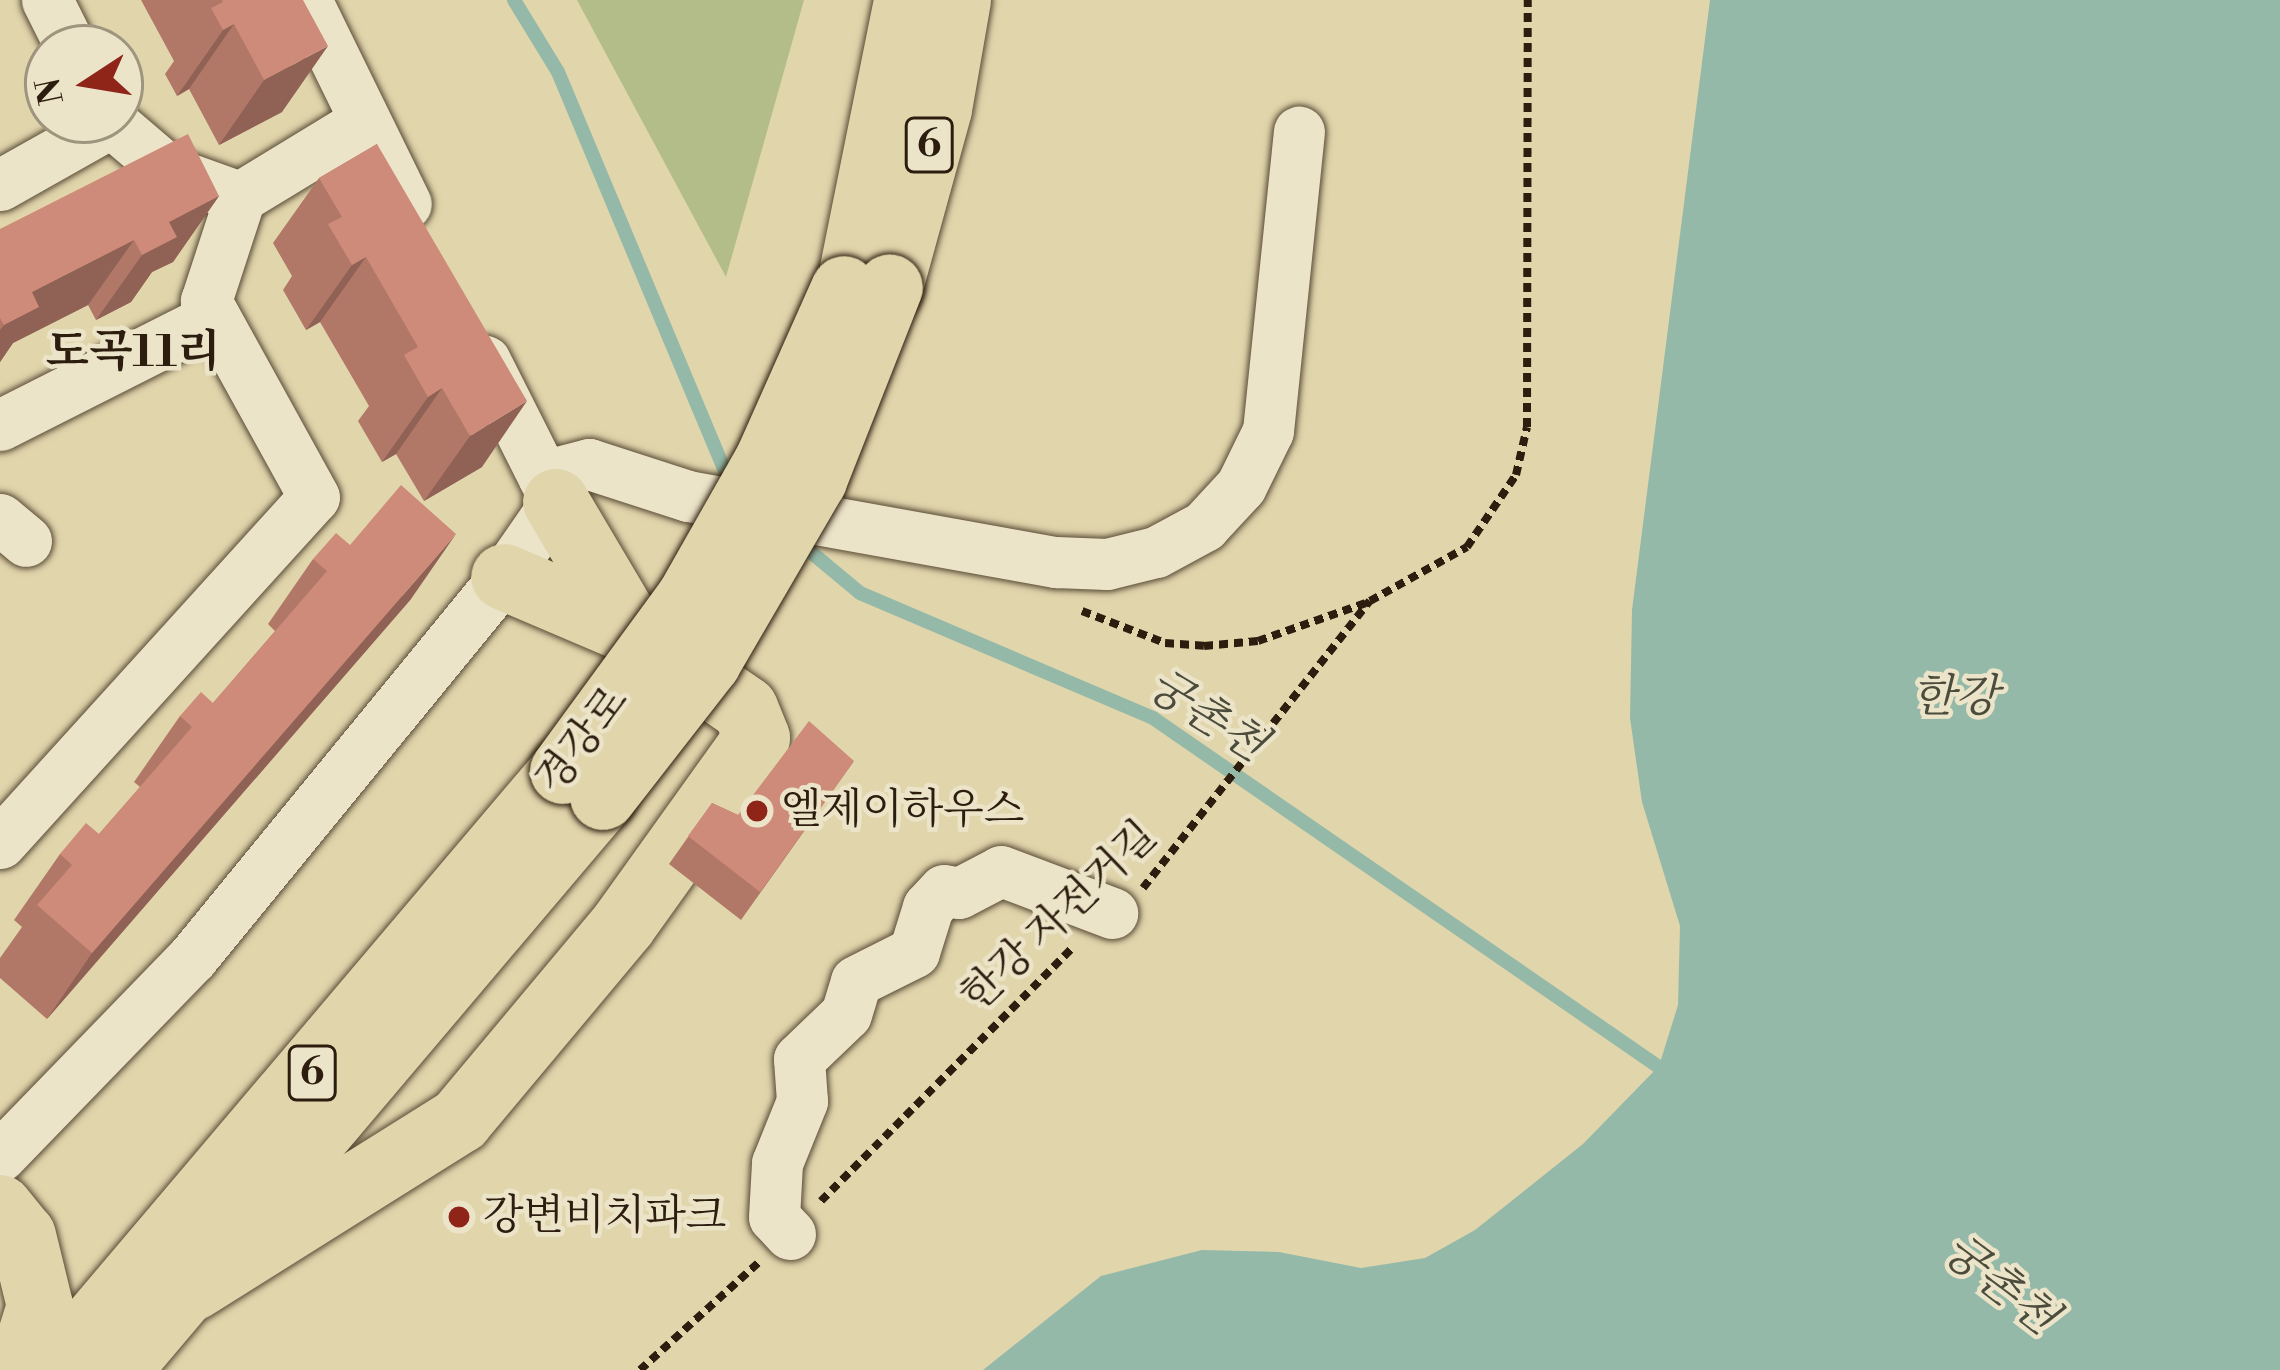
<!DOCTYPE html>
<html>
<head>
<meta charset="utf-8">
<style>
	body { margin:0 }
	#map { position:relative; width:2280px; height:1370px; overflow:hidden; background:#e1d5ac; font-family:"Libre Bodoni","Noto Serif KR",serif }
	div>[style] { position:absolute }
	.green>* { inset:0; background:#b2bd89 }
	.water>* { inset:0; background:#94b9a8 }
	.stream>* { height:14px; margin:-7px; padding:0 7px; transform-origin:7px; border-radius:7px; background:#94b9a8 }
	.path>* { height:8px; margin-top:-4px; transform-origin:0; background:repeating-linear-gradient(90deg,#2c1d0e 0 9px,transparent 0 15px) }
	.roads { filter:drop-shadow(0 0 3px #594b36) drop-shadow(0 0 3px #594b36) }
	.minor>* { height:51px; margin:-25.5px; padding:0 25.5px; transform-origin:25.5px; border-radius:25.5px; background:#ece4c9 }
	.major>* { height:66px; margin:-33px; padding:0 33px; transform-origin:33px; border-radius:33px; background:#e1d5ac }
	.bridges { filter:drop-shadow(0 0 3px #2c1d0e) drop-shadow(0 0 3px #2c1d0e) }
	.major-bridge>* { height:66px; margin:-33px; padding:0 33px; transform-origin:33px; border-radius:33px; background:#e1d5ac }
	.wall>* { inset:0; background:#b17868 }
	.shaded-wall>* { inset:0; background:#906155 }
	.building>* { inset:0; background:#ce8b79 }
	.dots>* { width:33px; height:33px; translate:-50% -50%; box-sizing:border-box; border:6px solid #ece4c9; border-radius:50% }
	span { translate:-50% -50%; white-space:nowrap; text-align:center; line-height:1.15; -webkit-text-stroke:9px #ece4c9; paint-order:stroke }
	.shield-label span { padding:3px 9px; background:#ece4c9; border:3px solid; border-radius:9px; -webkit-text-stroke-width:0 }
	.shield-label { font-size:39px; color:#2c1d0e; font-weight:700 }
	.street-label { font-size:42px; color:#2c1d0e }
	.poi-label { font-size:42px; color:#2c1d0e }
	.left { translate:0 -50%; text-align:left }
	.neighbourhood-label { font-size:45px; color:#2c1d0e; font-weight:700 }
	.water-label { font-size:45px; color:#4b4c3c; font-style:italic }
	.north { position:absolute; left:24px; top:24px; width:120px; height:120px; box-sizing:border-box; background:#ece4c9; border:3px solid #9f947e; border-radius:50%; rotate:258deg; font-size:33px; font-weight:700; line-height:48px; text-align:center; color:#2c1d0e }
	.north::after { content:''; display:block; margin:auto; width:42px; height:54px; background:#8f2418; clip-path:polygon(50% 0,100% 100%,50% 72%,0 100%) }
</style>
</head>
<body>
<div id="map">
	<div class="green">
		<div style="clip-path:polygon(577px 0,804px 0,726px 277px)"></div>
	</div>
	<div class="water">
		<div style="clip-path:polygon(1710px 0,2280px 0,2280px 1370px,983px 1370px,1101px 1276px,1202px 1250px,1279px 1252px,1361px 1268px,1425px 1258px,1475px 1230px,1583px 1144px,1659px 1066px,1678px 1005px,1680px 926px,1642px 802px,1630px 718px,1632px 610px)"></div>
	</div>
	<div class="stream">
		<div style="left:514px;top:0;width:84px;rotate:58.6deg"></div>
		<div style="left:558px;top:72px;width:450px;rotate:67.3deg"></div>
		<div style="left:800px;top:543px;width:78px;rotate:39.8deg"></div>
		<div style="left:860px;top:593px;width:319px;rotate:23.1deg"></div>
		<div style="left:1153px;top:718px;width:630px;rotate:34.6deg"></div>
	</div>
	<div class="path">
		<div style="left:1082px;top:611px;width:89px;rotate:21.1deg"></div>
		<div style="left:1165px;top:643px;width:39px;rotate:4deg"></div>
		<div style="left:1204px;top:646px;width:54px;rotate:-5.3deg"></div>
		<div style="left:1258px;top:641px;width:114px;rotate:-19.4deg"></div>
		<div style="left:1143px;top:888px;width:366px;rotate:-51.7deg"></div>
		<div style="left:1370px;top:601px;width:111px;rotate:-29.1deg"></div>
		<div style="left:1467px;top:547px;width:87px;rotate:-55.8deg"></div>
		<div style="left:1516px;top:475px;width:49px;rotate:-77.1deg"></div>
		<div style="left:1527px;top:427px;width:427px;rotate:-89.9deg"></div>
		<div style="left:821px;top:1201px;width:356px;rotate:-45.2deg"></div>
		<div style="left:640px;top:1370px;width:161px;rotate:-42.2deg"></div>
	</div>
	<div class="roads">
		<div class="minor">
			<div style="left:47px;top:0;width:54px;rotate:63.4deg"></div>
			<div style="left:306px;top:0;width:227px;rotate:63.9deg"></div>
			<div style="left:109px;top:120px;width:80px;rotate:40.4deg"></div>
			<div style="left:170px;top:172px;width:74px;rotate:19.7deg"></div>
			<div style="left:240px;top:197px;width:146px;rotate:-31.3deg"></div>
			<div style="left:0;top:185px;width:126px;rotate:-29.4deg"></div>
			<div style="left:0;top:425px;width:240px;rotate:-26.8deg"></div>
			<div style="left:543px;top:476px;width:48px;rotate:-14.6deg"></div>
			<div style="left:589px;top:464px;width:104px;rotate:17.9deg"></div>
			<div style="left:688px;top:496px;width:374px;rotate:10.2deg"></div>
			<div style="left:1056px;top:562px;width:51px;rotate:2.2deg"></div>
			<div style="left:1107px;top:564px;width:50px;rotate:-13.8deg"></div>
			<div style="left:1156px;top:552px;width:55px;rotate:-28.4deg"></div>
			<div style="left:1204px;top:526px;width:54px;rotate:-47.2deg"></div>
			<div style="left:1241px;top:486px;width:61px;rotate:-63.9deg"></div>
			<div style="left:1268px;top:431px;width:301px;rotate:-84.1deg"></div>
			<div style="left:0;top:519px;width:34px;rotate:40deg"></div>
			<div style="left:0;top:843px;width:467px;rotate:-47.8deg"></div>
			<div style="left:314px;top:497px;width:224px;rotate:-118.9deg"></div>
			<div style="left:206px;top:301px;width:109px;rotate:-71.9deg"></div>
			<div style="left:0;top:1156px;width:276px;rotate:-45.9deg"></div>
			<div style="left:192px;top:958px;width:492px;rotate:-50.7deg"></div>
			<div style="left:504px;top:577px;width:91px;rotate:-55.3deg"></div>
			<div style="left:556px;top:502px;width:158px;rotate:-116.7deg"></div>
			<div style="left:790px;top:1234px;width:23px;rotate:-133deg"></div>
			<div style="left:774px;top:1217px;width:54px;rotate:-86.8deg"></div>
			<div style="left:777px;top:1163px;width:67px;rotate:-68deg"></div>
			<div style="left:802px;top:1101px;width:42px;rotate:-94.1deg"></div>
			<div style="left:799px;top:1059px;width:65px;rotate:-43.8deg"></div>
			<div style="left:846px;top:1014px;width:34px;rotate:-73deg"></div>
			<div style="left:856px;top:981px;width:65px;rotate:-26.6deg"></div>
			<div style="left:914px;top:952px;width:47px;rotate:-72.7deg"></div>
			<div style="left:928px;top:907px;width:23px;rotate:-47deg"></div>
			<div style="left:944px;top:890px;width:15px;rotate:11deg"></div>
			<div style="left:959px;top:893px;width:47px;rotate:-27.6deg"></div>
			<div style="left:1001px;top:871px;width:119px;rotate:20.7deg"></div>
		</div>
		<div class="major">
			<div style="left:853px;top:269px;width:274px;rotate:-78.6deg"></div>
			<div style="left:890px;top:287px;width:185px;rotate:-74.6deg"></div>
			<div style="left:939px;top:109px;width:111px;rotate:-80.1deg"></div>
			<div style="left:556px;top:502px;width:151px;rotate:59.4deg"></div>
			<div style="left:0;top:1208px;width:36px;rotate:51deg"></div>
			<div style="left:23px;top:1236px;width:72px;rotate:76.3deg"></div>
			<div style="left:40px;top:1306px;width:67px;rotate:107.4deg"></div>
			<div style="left:194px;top:1287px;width:314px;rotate:-32.1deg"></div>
			<div style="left:460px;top:1120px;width:254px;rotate:-50.1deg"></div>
			<div style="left:623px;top:925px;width:230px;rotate:-54.4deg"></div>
			<div style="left:757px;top:738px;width:31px;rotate:-112deg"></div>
			<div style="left:745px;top:709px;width:136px;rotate:-145.5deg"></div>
			<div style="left:633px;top:632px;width:140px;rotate:-156.9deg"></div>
			<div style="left:55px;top:1370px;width:785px;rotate:-49.7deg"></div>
			<div style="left:118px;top:1370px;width:751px;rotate:-49.75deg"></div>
		</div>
	</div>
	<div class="bridges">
		<div class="major-bridge">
			<div style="left:563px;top:771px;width:213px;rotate:-53.8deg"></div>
			<div style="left:689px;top:599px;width:160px;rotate:-60.4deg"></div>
			<div style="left:768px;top:460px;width:187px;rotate:-66deg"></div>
			<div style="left:603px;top:797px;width:171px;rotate:-52.1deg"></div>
			<div style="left:708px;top:662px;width:211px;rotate:-59.8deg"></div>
			<div style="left:814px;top:480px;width:207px;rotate:-68.5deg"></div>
		</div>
	</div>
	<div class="wall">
		<div style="clip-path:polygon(141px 0,303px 0,282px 112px,219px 145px,189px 89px,177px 96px,165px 74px,174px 61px)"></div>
		<div style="clip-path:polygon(377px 144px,482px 467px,424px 501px,396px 454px,382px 462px,358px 421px,369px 406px,320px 322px,306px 330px,283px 290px,292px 276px,273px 243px,319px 178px)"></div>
		<div style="clip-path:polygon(219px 196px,173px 262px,152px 272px,131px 302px,96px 320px,88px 305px,13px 343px,0 362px,0 229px)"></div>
		<div style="clip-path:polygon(313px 559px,411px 599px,47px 1019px,0 978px,0 958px,22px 927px,14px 920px,60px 854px,99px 834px,140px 787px,134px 782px,180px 716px,213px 703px,275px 631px,268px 624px)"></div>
		<div style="clip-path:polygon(854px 761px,741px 920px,669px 864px,712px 803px,738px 815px)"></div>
	</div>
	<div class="shaded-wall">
		<div style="clip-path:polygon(234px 24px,189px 89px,177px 96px,223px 30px)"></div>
		<div style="clip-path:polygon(328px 46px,282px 112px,219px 145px,264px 80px)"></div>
		<div style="clip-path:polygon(219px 196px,173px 262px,152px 272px,131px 302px,96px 320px,142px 255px,169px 222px)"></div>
		<div style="clip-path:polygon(134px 240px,88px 305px,13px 343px,0 362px,0 330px,32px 292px)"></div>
		<div style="clip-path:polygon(366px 257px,320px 322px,306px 330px,352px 265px)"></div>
		<div style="clip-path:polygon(442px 388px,396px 454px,382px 462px,428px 397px)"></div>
		<div style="clip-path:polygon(527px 401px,482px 467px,424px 501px,470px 436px)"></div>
		<div style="clip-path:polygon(456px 534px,411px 599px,47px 1019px,92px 953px)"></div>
	</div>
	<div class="building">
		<div style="clip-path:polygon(222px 0,303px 0,328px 46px,264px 80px,234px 24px,223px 30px,211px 8px,223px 2px)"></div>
		<div style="clip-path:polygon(188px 134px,219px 196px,169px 222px,177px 237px,142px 255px,134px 240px,32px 292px,39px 307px,4px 325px,0 318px,0 229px)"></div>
		<div style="clip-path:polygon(377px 144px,527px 401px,470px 436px,442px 388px,428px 397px,404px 355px,418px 347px,366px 257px,352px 265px,328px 224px,342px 217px,319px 178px)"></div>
		<div style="clip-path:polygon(401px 485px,456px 534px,92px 953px,37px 905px,72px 865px,60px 854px,86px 823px,99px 834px,192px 727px,180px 716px,201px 692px,213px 703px,327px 571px,313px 559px,336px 533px,350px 545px)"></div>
		<div style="clip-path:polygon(809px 721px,854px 761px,760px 892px,688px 836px,712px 803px,738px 815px)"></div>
	</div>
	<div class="dots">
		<div style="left:757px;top:811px;background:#8f2418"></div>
		<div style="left:459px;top:1217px;background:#8f2418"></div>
	</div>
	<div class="shield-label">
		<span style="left:929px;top:145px">6</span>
		<span style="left:312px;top:1073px">6</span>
	</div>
	<div class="street-label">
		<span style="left:583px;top:741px;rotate:-53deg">경강로</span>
		<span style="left:1060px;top:917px;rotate:-44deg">한강 자전거길</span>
	</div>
	<div class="poi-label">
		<span class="left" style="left:781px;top:811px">엘제이하우스</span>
		<span class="left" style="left:483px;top:1217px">강변비치파크</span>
	</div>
	<div class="neighbourhood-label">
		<span style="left:133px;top:353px">도곡11리</span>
	</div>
	<div class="water-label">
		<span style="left:1955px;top:698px">한강</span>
		<span style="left:1206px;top:716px;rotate:32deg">궁촌천</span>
		<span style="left:1999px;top:1285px;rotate:38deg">궁촌천</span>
	</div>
	<div class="north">N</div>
</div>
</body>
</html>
